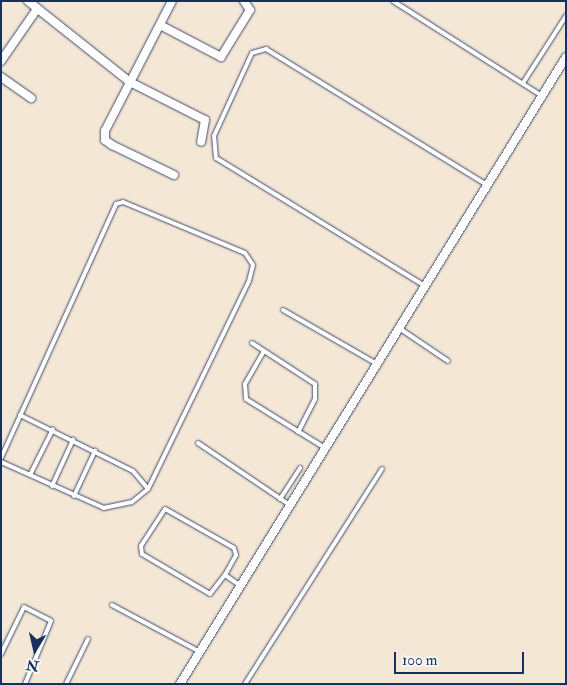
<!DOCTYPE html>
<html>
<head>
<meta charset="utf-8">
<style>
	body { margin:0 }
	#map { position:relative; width:567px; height:685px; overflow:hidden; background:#f4e7d5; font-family:"IM FELL Double Pica",serif }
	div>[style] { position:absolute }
	.roads { filter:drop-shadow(0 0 1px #3c4b70) drop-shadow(0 0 1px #3c4b70) }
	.lane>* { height:4px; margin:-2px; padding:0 2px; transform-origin:2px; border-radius:2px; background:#fff }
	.street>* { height:8px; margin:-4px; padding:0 4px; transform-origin:4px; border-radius:4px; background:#fff }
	span { translate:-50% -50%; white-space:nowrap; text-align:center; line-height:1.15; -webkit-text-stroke:4px #f6f6f2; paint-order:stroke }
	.frame { position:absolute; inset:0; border:2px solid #1b2f5e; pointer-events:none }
	.north { position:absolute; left:10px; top:625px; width:50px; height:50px; -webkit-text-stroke:4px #f6f6f2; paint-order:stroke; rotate:189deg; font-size:14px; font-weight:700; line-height:20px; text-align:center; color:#1b2f5e }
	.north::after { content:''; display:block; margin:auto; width:18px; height:22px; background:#1b2f5e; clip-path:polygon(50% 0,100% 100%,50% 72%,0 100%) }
	.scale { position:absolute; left:394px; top:652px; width:130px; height:22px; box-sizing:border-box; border:2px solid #1b2f5e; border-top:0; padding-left:6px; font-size:15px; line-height:18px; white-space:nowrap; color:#1b2f5e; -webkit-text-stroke:4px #f6f6f2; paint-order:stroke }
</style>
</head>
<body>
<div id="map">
	<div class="roads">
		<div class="lane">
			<div style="left:393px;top:1px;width:177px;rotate:32.5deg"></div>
			<div style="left:523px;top:83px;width:80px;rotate:-57.3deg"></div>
			<div style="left:425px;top:286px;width:245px;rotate:-148.5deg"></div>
			<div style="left:216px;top:158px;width:22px;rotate:-95deg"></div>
			<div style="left:214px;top:136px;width:91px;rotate:-65.4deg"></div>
			<div style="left:252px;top:53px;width:15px;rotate:-16deg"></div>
			<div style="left:266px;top:49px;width:259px;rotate:31.6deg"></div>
			<div style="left:283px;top:310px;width:108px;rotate:29.9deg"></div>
			<div style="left:399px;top:328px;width:59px;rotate:34deg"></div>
			<div style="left:252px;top:343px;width:75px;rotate:33.1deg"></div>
			<div style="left:315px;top:384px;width:15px;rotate:90deg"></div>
			<div style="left:315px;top:399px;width:37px;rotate:117deg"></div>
			<div style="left:264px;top:351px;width:38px;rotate:120deg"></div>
			<div style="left:245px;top:384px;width:15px;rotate:86deg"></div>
			<div style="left:246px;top:399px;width:93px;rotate:31.8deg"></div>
			<div style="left:20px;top:415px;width:126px;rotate:26.4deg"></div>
			<div style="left:133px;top:471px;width:23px;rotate:50deg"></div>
			<div style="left:198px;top:443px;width:111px;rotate:34deg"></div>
			<div style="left:1px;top:458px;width:279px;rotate:-65.6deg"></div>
			<div style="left:116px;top:204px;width:7px;rotate:-16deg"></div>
			<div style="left:123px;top:202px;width:132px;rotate:22.7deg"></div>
			<div style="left:245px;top:253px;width:14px;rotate:56deg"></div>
			<div style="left:253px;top:265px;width:16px;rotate:104deg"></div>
			<div style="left:249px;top:281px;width:231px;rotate:115.9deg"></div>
			<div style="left:148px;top:489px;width:21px;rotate:141deg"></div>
			<div style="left:132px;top:502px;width:29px;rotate:168deg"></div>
			<div style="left:104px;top:508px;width:113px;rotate:-155.9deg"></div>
			<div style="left:30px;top:475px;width:51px;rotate:-63.4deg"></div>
			<div style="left:52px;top:486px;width:51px;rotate:-65.5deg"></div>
			<div style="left:74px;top:496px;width:50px;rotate:-65deg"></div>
			<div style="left:280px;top:499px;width:37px;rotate:-57deg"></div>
			<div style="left:225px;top:575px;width:23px;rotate:-61deg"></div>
			<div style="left:236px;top:555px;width:7px;rotate:-106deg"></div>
			<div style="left:234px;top:548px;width:79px;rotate:-150.5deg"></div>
			<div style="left:165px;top:509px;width:44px;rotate:123deg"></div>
			<div style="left:141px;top:546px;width:8px;rotate:83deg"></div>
			<div style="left:142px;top:554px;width:79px;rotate:30.5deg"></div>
			<div style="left:210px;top:594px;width:24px;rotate:-52deg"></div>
			<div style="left:225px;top:575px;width:19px;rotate:35deg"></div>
			<div style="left:112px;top:605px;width:100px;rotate:28.1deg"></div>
			<div style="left:1px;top:654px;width:52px;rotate:-63.9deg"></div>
			<div style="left:24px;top:607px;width:30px;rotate:27deg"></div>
			<div style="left:51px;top:621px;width:68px;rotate:112.4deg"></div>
			<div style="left:66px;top:684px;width:50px;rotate:-63.9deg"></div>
			<div style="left:245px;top:684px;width:255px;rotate:-57.5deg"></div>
		</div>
		<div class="street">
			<div style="left:28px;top:1px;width:130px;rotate:38.5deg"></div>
			<div style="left:130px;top:82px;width:84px;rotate:26.9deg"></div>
			<div style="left:205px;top:120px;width:22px;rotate:100deg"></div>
			<div style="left:172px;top:1px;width:146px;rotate:117.3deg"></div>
			<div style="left:105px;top:131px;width:9px;rotate:90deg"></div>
			<div style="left:105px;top:140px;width:9px;rotate:36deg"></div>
			<div style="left:112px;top:145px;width:69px;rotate:25.8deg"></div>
			<div style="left:160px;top:25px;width:69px;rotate:27.7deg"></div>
			<div style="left:221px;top:57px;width:55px;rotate:-58.3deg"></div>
			<div style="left:250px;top:10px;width:11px;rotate:-124deg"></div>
			<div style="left:1px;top:61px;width:63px;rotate:-55.3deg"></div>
			<div style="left:1px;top:77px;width:37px;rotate:35deg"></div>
			<div style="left:180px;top:684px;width:736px;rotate:-58.38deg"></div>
		</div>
	</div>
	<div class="frame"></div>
	<div class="north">N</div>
	<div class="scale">100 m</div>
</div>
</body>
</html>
